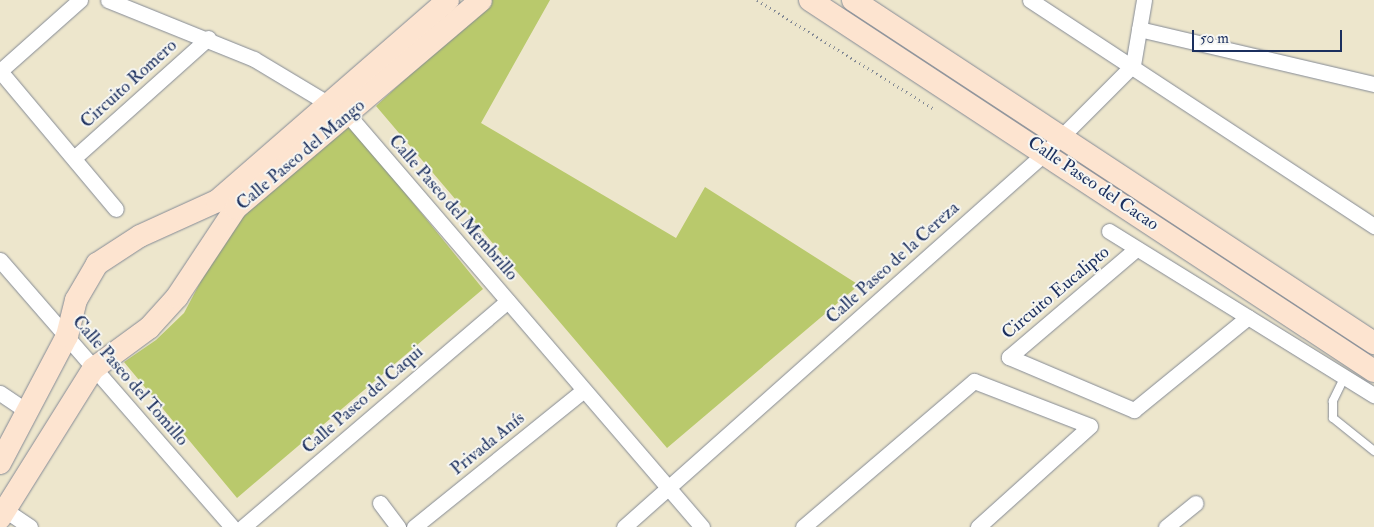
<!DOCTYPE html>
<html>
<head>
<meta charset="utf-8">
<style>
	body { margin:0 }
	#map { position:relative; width:1374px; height:527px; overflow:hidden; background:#ede6cc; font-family:"IM FELL Double Pica",serif }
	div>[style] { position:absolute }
	.green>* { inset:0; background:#b9c96c }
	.path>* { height:3px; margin-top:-1.5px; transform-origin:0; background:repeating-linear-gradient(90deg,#848a95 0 1px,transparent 0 5px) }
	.roads { filter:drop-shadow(0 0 1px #848a95) drop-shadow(0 0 1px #848a95) }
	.lane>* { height:8px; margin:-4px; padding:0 4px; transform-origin:4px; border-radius:4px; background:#fff }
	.street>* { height:15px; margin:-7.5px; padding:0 7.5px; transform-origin:7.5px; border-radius:7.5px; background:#fff }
	.secondary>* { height:22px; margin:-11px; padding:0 11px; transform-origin:11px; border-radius:11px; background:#fde4d0 }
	span { translate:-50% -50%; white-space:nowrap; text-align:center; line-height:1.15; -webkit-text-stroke:4px #f6f6f2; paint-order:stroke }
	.street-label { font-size:18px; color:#1b2f5e }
	.scale { position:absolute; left:1192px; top:30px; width:150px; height:22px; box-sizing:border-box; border:2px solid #1b2f5e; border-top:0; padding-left:6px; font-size:15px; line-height:18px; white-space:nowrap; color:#1b2f5e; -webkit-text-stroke:4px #f6f6f2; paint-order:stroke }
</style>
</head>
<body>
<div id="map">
	<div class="green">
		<div style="clip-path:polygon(491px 0,550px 0,481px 123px,676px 238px,705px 187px,859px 285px,667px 448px,376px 106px)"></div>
		<div style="clip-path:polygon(350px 125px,483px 289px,237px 498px,124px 362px,156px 340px,184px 313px,229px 228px)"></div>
	</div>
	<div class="path">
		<div style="left:757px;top:0;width:208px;rotate:31.6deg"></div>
	</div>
	<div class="roads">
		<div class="lane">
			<div style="left:1345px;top:376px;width:28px;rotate:116deg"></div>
			<div style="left:1333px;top:401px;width:17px;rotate:90deg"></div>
			<div style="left:1333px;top:418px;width:53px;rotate:38.8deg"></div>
		</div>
		<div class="street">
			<div style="left:108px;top:0;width:157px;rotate:22deg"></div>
			<div style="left:254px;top:59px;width:111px;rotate:31deg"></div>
			<div style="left:349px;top:116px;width:542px;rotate:49.34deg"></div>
			<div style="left:1030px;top:0;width:412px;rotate:33.3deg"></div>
			<div style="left:1139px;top:29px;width:241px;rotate:13.2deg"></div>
			<div style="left:0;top:71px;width:180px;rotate:50deg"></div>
			<div style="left:0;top:71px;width:107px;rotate:-41.6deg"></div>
			<div style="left:74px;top:158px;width:180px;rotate:-41.8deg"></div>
			<div style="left:1109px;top:231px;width:312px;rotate:31.8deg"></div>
			<div style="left:1136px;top:249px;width:167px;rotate:139.6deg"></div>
			<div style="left:1009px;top:357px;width:136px;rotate:23deg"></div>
			<div style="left:1134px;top:410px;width:147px;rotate:-39.2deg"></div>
			<div style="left:0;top:260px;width:354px;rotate:49deg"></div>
			<div style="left:0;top:393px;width:34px;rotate:34deg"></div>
			<div style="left:380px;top:503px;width:30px;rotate:53deg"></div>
			<div style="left:5px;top:510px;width:30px;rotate:34deg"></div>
			<div style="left:243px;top:527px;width:348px;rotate:-40.5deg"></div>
			<div style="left:414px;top:527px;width:218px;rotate:-38.9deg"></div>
			<div style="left:624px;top:527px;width:565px;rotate:-41.63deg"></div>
			<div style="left:1046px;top:152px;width:123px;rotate:-45deg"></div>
			<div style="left:1133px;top:65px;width:66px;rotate:-80.4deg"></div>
			<div style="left:803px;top:527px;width:225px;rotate:-40.5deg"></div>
			<div style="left:974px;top:381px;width:124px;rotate:21.2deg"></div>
			<div style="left:1090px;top:426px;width:151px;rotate:138deg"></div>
			<div style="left:1166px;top:527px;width:38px;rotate:-39deg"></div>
		</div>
		<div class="secondary">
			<div style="left:810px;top:0;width:675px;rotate:33.34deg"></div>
			<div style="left:853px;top:0;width:624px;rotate:33.36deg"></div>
			<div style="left:0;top:463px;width:144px;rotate:-62.2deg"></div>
			<div style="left:67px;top:336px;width:37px;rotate:-76deg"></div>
			<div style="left:76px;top:300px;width:42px;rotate:-59.7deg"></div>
			<div style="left:97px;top:264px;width:51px;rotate:-33.1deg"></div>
			<div style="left:140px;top:236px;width:85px;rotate:-24.4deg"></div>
			<div style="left:217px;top:201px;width:306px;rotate:-41deg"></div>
			<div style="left:0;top:518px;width:176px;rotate:-58deg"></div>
			<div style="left:93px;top:369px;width:69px;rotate:-36.2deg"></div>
			<div style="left:149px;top:328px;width:42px;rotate:-47.9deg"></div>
			<div style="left:177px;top:297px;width:107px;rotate:-56.5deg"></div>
			<div style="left:236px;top:208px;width:321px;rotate:-40.3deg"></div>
		</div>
	</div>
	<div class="street-label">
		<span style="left:129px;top:84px;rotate:-42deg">Circuito Romero</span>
		<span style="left:301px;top:155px;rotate:-40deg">Calle Paseo del Mango</span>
		<span style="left:1093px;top:184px;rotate:34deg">Calle Paseo del Cacao</span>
		<span style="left:453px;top:208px;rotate:49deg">Calle Paseo del Membrillo</span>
		<span style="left:893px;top:263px;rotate:-42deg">Calle Paseo de la Cereza</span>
		<span style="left:1056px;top:293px;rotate:-40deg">Circuito Eucalipto</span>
		<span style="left:130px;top:381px;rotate:49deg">Calle Paseo del Tomillo</span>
		<span style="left:363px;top:400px;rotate:-41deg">Calle Paseo del Caqui</span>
		<span style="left:488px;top:444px;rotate:-39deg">Privada Anís</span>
	</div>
	<div class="scale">50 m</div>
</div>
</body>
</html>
